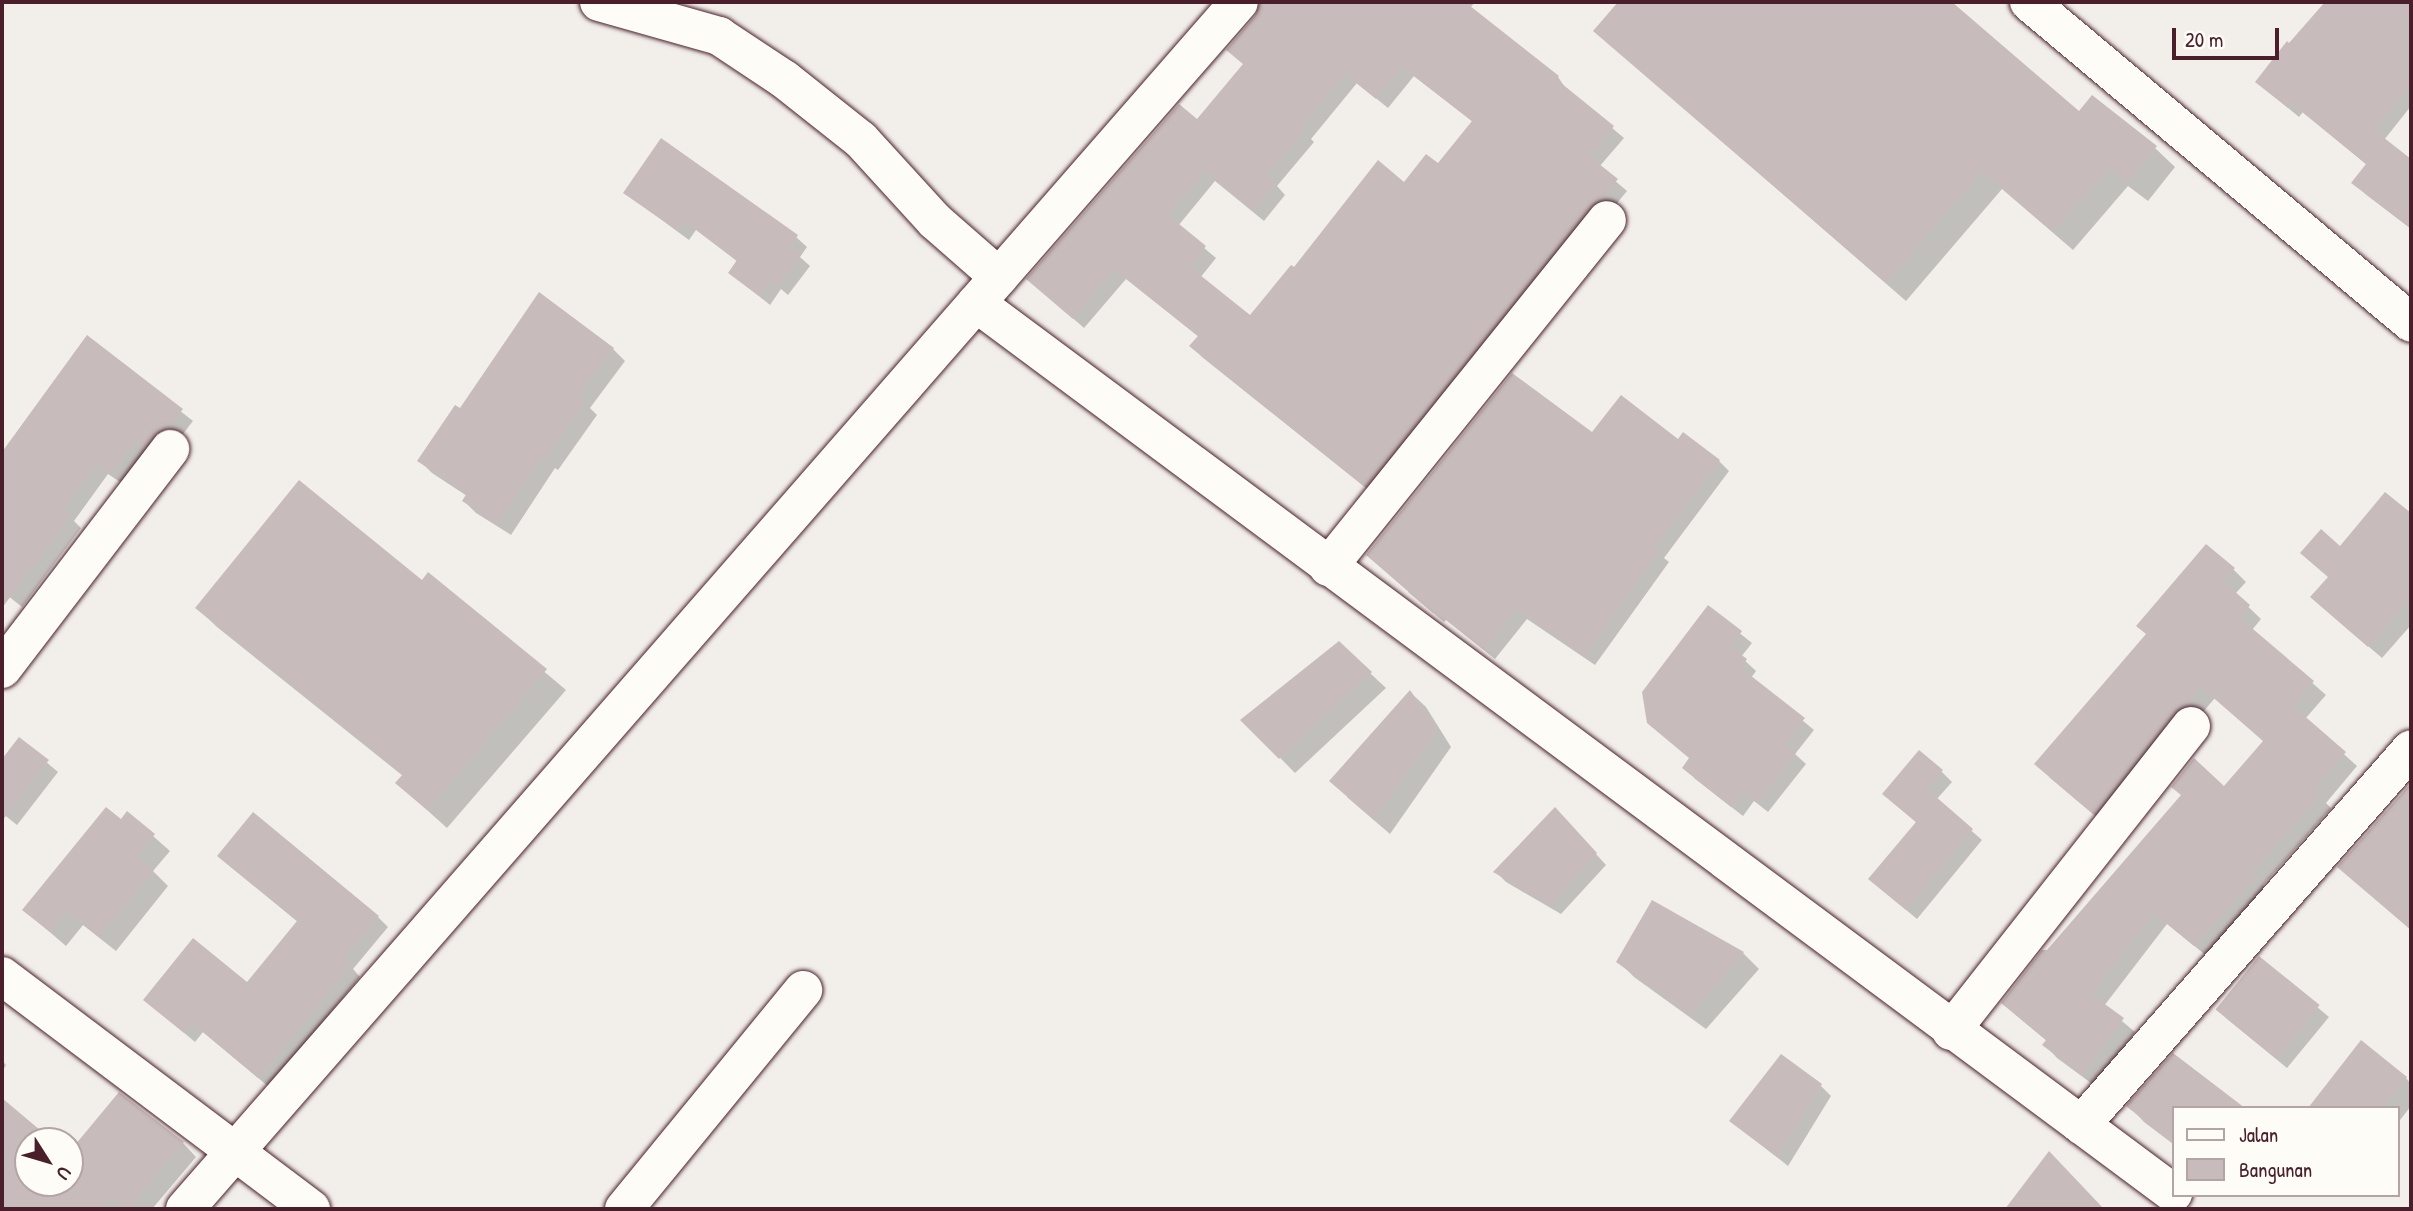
<!DOCTYPE html>
<html>
<head>
<meta charset="utf-8">
<style>
	body { margin:0 }
	#map { position:relative; width:2413px; height:1211px; overflow:hidden; background:#f2efeb; font-family:"Patrick Hand",sans-serif }
	div>[style] { position:absolute }
	.shadow>* { inset:0; background:#0003 }
	.building>* { inset:0; background:#c8bbbb; transform-origin:0 0 }
	.roads { filter:drop-shadow(0 0 2px #4a1f2b) drop-shadow(0 0 2px #4a1f2b) }
	.minor>* { height:38px; margin:-19px; padding:0 19px; transform-origin:19px; border-radius:19px; background:#fdfcf7 }
	span { translate:-50% -50%; white-space:nowrap; text-align:center; line-height:1.15; -webkit-text-stroke:7px #fdfcf7; paint-order:stroke }
	.frame { position:absolute; inset:0; border:4px solid #4a1f2b; pointer-events:none }
	.legend { position:absolute; left:2172px; top:1106px; width:228px; height:91px; box-sizing:border-box; background:#fdfcf7; border:2px solid #b5a4a5; margin:0; padding:9px 12px; list-style:none; font-size:21px; color:#4a1f2b }
	.legend li { display:flex; align-items:center; gap:14px; height:35px }
	.legend b { width:35px; border:2px solid #b5a4a5 }
	.north { position:absolute; left:14px; top:1127px; width:70px; height:70px; box-sizing:border-box; background:#fdfcf7; border:2px solid #b5a4a5; border-radius:50%; rotate:127deg; font-size:19px; font-weight:700; line-height:28px; text-align:center; color:#4a1f2b }
	.north::after { content:''; display:block; margin:auto; width:24px; height:32px; background:#4a1f2b; clip-path:polygon(50% 0,100% 100%,50% 72%,0 100%) }
	.scale { position:absolute; left:2172px; top:28px; width:107px; height:32px; box-sizing:border-box; border:4px solid #4a1f2b; border-top:0; padding-left:9px; font-size:21px; line-height:24px; white-space:nowrap; color:#4a1f2b; -webkit-text-stroke:5px #fdfcf7; paint-order:stroke }
</style>
</head>
<body>
<div id="map">
	<div class="shadow">
		<div style="clip-path:polygon(evenodd,1263px 2px,1475px 2px,1470px 8px,1558px 77px,1567px 90px,1624px 138px,1599px 167px,1627px 191px,1376px 496px,1202px 357px,1192px 346px,1199px 337px,1126px 279px,1084px 328px,1028px 279px,1198px 121px,1245px 65px,1263px 2px,1414px 76px,1473px 122px,1438px 166px,1404px 184px,1294px 270px,1250px 318px,1200px 278px,1216px 258px,1178px 226px,1215px 181px,1264px 221px,1285px 195px,1277px 186px,1314px 142px,1311px 139px,1357px 83px,1388px 108px,1414px 76px)"></div>
		<div style="clip-path:polygon(1621px 2px,1949px 2px,2079px 114px,2155px 148px,2175px 167px,2148px 201px,2128px 186px,2073px 250px,2002px 189px,1906px 301px,1595px 31px)"></div>
		<div style="clip-path:polygon(2328px 2px,2411px 2px,2411px 106px,2384px 140px,2411px 161px,2411px 229px,2364px 193px,2367px 165px,2303px 112px,2299px 117px,2257px 82px)"></div>
		<div style="clip-path:polygon(625px 193px,796px 237px,807px 247px,800px 257px,810px 266px,788px 295px,781px 289px,770px 305px,730px 273px,738px 262px,696px 230px,689px 240px)"></div>
		<div style="clip-path:polygon(87px 338px,193px 421px,179px 439px,123px 484px,108px 474px,74px 521px,81px 528px,22px 607px,2px 591px,2px 454px)"></div>
		<div style="clip-path:polygon(613px 349px,625px 361px,590px 408px,597px 415px,558px 470px,555px 468px,511px 535px,476px 513px,464px 501px,467px 496px,432px 473px,420px 461px)"></div>
		<div style="clip-path:polygon(1593px 434px,1678px 441px,1719px 461px,1729px 471px,1664px 558px,1669px 562px,1595px 665px,1527px 619px,1495px 659px,1446px 620px,1444px 622px,1408px 592px)"></div>
		<div style="clip-path:polygon(2385px 495px,2411px 516px,2411px 625px,2382px 658px,2325px 609px,2330px 578px,2341px 549px)"></div>
		<div style="clip-path:polygon(2233px 569px,2246px 582px,2235px 594px,2261px 619px,2252px 630px,2326px 695px,2305px 719px,2357px 766px,2326px 803px,2331px 808px,2263px 885px,2267px 889px,2208px 957px,2167px 924px,2104px 1006px,2135px 1032px,2095px 1086px,2057px 1058px,2045px 1045px,2047px 1041px,2016px 1015px,2048px 951px,2224px 788px,2265px 742px,2215px 698px,2106px 825px,2049px 777px)"></div>
		<div style="clip-path:polygon(428px 574px,566px 690px,447px 828px,397px 783px,403px 776px,217px 627px,197px 608px,422px 582px)"></div>
		<div style="clip-path:polygon(1708px 608px,1752px 643px,1741px 657px,1756px 671px,1751px 678px,1814px 730px,1795px 754px,1806px 764px,1768px 812px,1754px 801px,1743px 816px,1694px 778px,1691px 759px)"></div>
		<div style="clip-path:polygon(1339px 644px,1386px 688px,1295px 773px,1243px 720px)"></div>
		<div style="clip-path:polygon(1410px 692px,1426px 707px,1451px 747px,1390px 834px,1347px 797px)"></div>
		<div style="clip-path:polygon(20px 740px,58px 772px,17px 825px,2px 813px,2px 762px)"></div>
		<div style="clip-path:polygon(1941px 771px,1952px 782px,1936px 800px,1982px 840px,1917px 919px,1881px 889px,1917px 823px,1895px 804px)"></div>
		<div style="clip-path:polygon(2411px 785px,2411px 930px,2340px 867px)"></div>
		<div style="clip-path:polygon(128px 814px,170px 851px,153px 871px,168px 886px,116px 951px,83px 925px,66px 946px,24px 910px)"></div>
		<div style="clip-path:polygon(1565px 820px,1606px 865px,1561px 914px,1506px 882px,1496px 872px)"></div>
		<div style="clip-path:polygon(230px 866px,378px 917px,388px 927px,353px 969px,360px 977px,269px 1087px,203px 1032px,195px 1042px,145px 1000px,248px 984px,298px 922px)"></div>
		<div style="clip-path:polygon(1653px 902px,1743px 953px,1759px 969px,1706px 1029px,1634px 977px,1618px 961px)"></div>
		<div style="clip-path:polygon(2259px 958px,2329px 1017px,2287px 1068px,2226px 1018px)"></div>
		<div style="clip-path:polygon(2px 1060px,6px 1065px,2px 1072px)"></div>
		<div style="clip-path:polygon(2406px 1078px,2411px 1084px,2411px 1106px,2397px 1124px,2397px 1108px,2310px 1108px)"></div>
		<div style="clip-path:polygon(1821px 1086px,1831px 1096px,1788px 1166px,1731px 1121px)"></div>
		<div style="clip-path:polygon(2px 1101px,51px 1141px,28px 1141px,28px 1183px,70px 1183px,70px 1153px,183px 1143px,196px 1157px,152px 1209px,2px 1209px)"></div>
		<div style="clip-path:polygon(2129px 1106px,2173px 1108px,2173px 1144px,2144px 1122px)"></div>
	</div>
	<div class="building">
		<div style="clip-path:polygon(evenodd,1260px 2px,1465px 2px,1559px 76px,1556px 79px,1614px 126px,1589px 156px,1618px 179px,1601px 199px,1590px 206px,1365px 487px,1189px 346px,1198px 336px,1114px 269px,1073px 319px,1026px 279px,1179px 104px,1197px 119px,1243px 64px,1226px 50px,1255px 16px,1260px 2px,1402px 67px,1472px 121px,1438px 163px,1426px 154px,1404px 182px,1378px 160px,1294px 267px,1291px 265px,1250px 315px,1190px 267px,1206px 246px,1168px 215px,1204px 171px,1253px 211px,1276px 183px,1267px 175px,1305px 130px,1301px 127px,1345px 74px,1376px 99px,1402px 67px)"></div>
		<div style="clip-path:polygon(1618px 2px,1952px 2px,2079px 111px,2092px 95px,2157px 146px,2128px 183px,2108px 168px,2053px 232px,1982px 171px,1886px 283px,1593px 31px)"></div>
		<div style="clip-path:polygon(2325px 2px,2411px 2px,2411px 84px,2374px 130px,2411px 159px,2411px 228px,2351px 183px,2366px 164px,2291px 103px,2288px 108px,2255px 82px,2287px 41px,2289px 43px)"></div>
		<div style="clip-path:polygon(661px 138px,798px 235px,790px 247px,801px 255px,777px 286px,770px 280px,759px 296px,728px 273px,737px 260px,685px 221px,678px 231px,623px 193px)"></div>
		<div style="clip-path:polygon(539px 292px,614px 348px,578px 396px,586px 401px,545px 459px,542px 457px,498px 524px,462px 501px,467px 493px,417px 461px,455px 405px,460px 408px)"></div>
		<div style="clip-path:polygon(87px 335px,183px 409px,168px 428px,153px 435px,144px 447px,135px 440px,111px 474px,96px 464px,63px 509px,71px 516px,2px 608px,2px 452px)"></div>
		<div style="clip-path:polygon(1512px 373px,1592px 432px,1621px 395px,1678px 439px,1683px 432px,1720px 460px,1655px 547px,1660px 550px,1584px 656px,1516px 609px,1484px 650px,1435px 611px,1433px 613px,1366px 555px)"></div>
		<div style="clip-path:polygon(299px 480px,422px 580px,428px 572px,547px 669px,427px 810px,395px 783px,403px 774px,195px 608px)"></div>
		<div style="clip-path:polygon(2385px 492px,2411px 513px,2411px 598px,2368px 647px,2310px 597px,2328px 577px,2300px 553px,2321px 529px,2340px 546px)"></div>
		<div style="clip-path:polygon(2206px 544px,2235px 568px,2223px 581px,2250px 605px,2240px 618px,2314px 681px,2293px 706px,2346px 752px,2314px 789px,2320px 795px,2252px 872px,2256px 876px,2194px 946px,2154px 913px,2091px 994px,2124px 1018px,2082px 1075px,2042px 1045px,2046px 1040px,2001px 1003px,2042px 950px,2047px 950px,2181px 795px,2171px 787px,2194px 758px,2224px 786px,2263px 741px,2201px 687px,2186px 705px,2174px 712px,2093px 814px,2034px 764px,2146px 634px,2136px 626px)"></div>
		<div style="clip-path:polygon(1708px 605px,1742px 631px,1731px 647px,1747px 659px,1741px 668px,1805px 718px,1785px 744px,1796px 753px,1757px 803px,1743px 792px,1731px 807px,1682px 768px,1689px 758px,1647px 723px,1642px 692px)"></div>
		<div style="clip-path:polygon(1339px 641px,1372px 672px,1279px 759px,1240px 720px)"></div>
		<div style="clip-path:polygon(1410px 690px,1437px 730px,1374px 820px,1329px 781px)"></div>
		<div style="clip-path:polygon(19px 737px,49px 760px,2px 821px,2px 759px)"></div>
		<div style="clip-path:polygon(1919px 750px,1943px 770px,1927px 789px,1973px 829px,1906px 910px,1868px 879px,1916px 822px,1882px 794px)"></div>
		<div style="clip-path:polygon(2411px 783px,2411px 930px,2337px 867px)"></div>
		<div style="clip-path:polygon(106px 807px,121px 819px,127px 811px,155px 834px,137px 856px,154px 870px,99px 937px,67px 911px,50px 932px,22px 910px)"></div>
		<div style="clip-path:polygon(1555px 807px,1597px 853px,1550px 905px,1493px 872px)"></div>
		<div style="clip-path:polygon(253px 812px,379px 916px,343px 959px,351px 965px,258px 1078px,192px 1023px,184px 1033px,143px 1000px,193px 938px,247px 982px,297px 921px,217px 856px)"></div>
		<div style="clip-path:polygon(1652px 900px,1744px 952px,1690px 1015px,1616px 962px)"></div>
		<div style="left:2259px;top:956px;width:78px;height:69px;rotate:39deg"></div>
		<div style="clip-path:polygon(2361px 1040px,2407px 1077px,2382px 1108px,2308px 1108px)"></div>
		<div style="clip-path:polygon(2173px 1053px,2245px 1108px,2173px 1108px,2173px 1143px,2126px 1106px)"></div>
		<div style="clip-path:polygon(1781px 1054px,1822px 1084px,1777px 1157px,1729px 1121px)"></div>
		<div style="clip-path:polygon(119px 1092px,184px 1142px,127px 1209px,111px 1197px,100px 1209px,2px 1209px,2px 1098px,53px 1141px,28px 1141px,28px 1183px,70px 1183px,70px 1151px)"></div>
		<div style="clip-path:polygon(2049px 1151px,2104px 1209px,2005px 1209px)"></div>
	</div>
	<div class="roads">
		<div class="minor">
			<div style="left:599px;top:2px;width:125px;rotate:15.8deg"></div>
			<div style="left:719px;top:36px;width:78px;rotate:33.5deg"></div>
			<div style="left:784px;top:79px;width:98px;rotate:38.4deg"></div>
			<div style="left:861px;top:140px;width:110px;rotate:47.6deg"></div>
			<div style="left:935px;top:221px;width:85px;rotate:41.2deg"></div>
			<div style="left:2029px;top:2px;width:499px;rotate:40deg"></div>
			<div style="left:976px;top:303px;width:1492px;rotate:36.63deg"></div>
			<div style="left:1328px;top:567px;width:445px;rotate:-51.2deg"></div>
			<div style="left:2px;top:669px;width:277px;rotate:-52.6deg"></div>
			<div style="left:2px;top:976px;width:387px;rotate:37deg"></div>
			<div style="left:1951px;top:1031px;width:388px;rotate:-51.8deg"></div>
			<div style="left:2081px;top:1125px;width:500px;rotate:-48.7deg"></div>
			<div style="left:185px;top:1209px;width:1602px;rotate:-48.87deg"></div>
			<div style="left:624px;top:1209px;width:283px;rotate:-50.7deg"></div>
		</div>
	</div>
	<div class="frame"></div>
	<ul class="legend">
	<li><b style="height:9px;background:#fdfcf7"></b>Jalan</li>
	<li><b style="height:19px;background:#c8bbbb"></b>Bangunan</li>
	</ul>
	<div class="north">U</div>
	<div class="scale">20 m</div>
</div>
</body>
</html>
